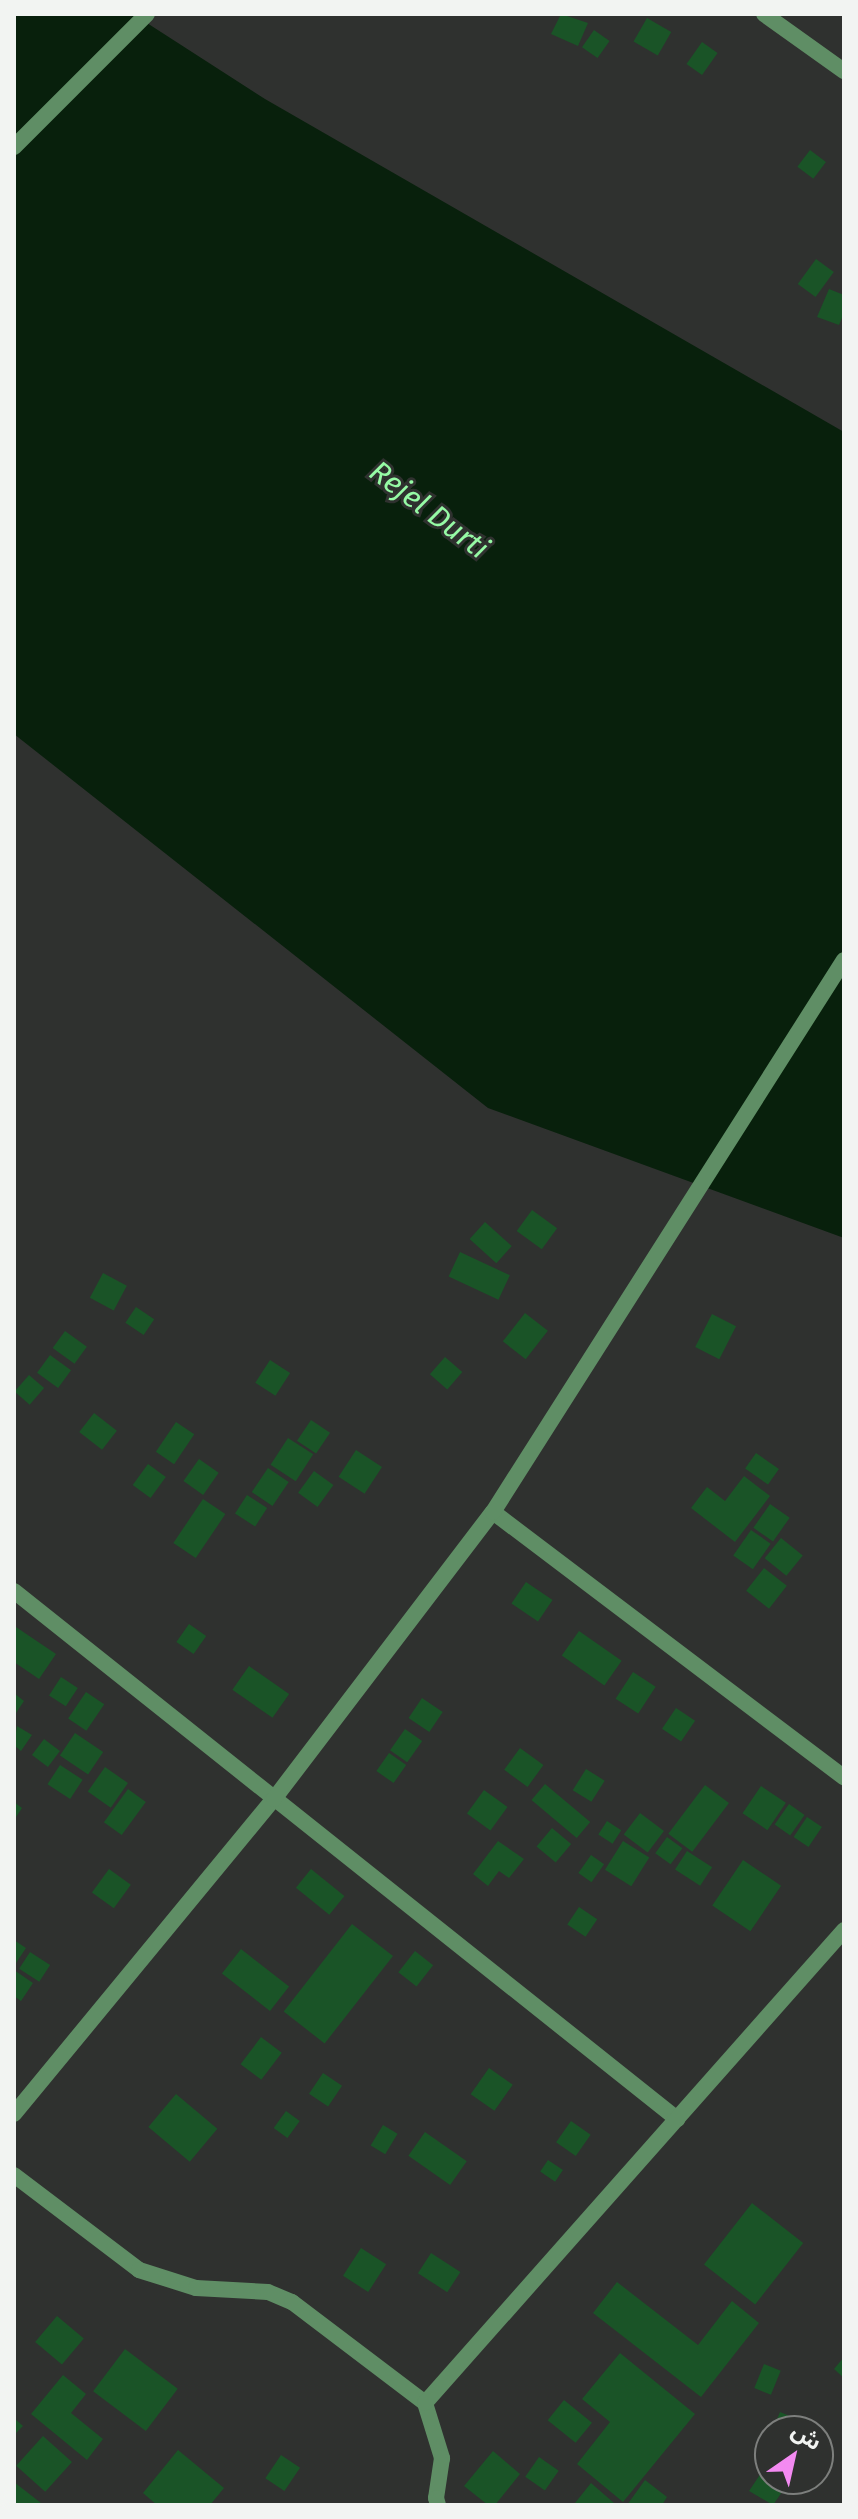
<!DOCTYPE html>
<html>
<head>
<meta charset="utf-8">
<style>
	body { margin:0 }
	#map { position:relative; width:858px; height:2519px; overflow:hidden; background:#2f312f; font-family:"Fira Sans","Noto Sans Arabic",sans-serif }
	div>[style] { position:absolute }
	.water>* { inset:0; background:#08200c }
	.building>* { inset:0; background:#1a5427; transform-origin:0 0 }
	.minor>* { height:16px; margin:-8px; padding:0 8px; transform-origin:8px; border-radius:8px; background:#5f8e65 }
	.tertiary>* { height:16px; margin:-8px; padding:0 8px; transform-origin:8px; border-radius:8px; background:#5f8e65 }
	span { translate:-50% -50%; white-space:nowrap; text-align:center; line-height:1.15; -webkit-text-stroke:6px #2f312f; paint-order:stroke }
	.water-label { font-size:30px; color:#96faa5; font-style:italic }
	.frame { position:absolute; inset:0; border:16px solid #f2f4f2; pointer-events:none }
	.north { position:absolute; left:754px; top:2415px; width:80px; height:80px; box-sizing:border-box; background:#2f312f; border:2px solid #7d7f7d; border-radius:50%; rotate:34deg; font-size:22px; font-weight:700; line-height:32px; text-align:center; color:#f2f4f2 }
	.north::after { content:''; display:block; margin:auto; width:28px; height:36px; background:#f38af1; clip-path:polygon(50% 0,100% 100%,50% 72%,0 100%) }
</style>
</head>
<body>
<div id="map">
	<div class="water">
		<div style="clip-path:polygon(14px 14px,133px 14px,265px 99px,844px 432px,844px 1238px,488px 1108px,14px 734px)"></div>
	</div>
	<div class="building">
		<div style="clip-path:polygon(561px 14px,588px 23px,578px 46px,551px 34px)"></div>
		<div style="left:647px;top:18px;width:28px;height:27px;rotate:30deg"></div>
		<div style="left:594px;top:30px;width:19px;height:21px;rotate:35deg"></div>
		<div style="left:702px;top:42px;width:19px;height:27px;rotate:35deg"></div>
		<div style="left:810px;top:150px;width:20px;height:21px;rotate:37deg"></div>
		<div style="left:816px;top:259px;width:22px;height:31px;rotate:36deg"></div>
		<div style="clip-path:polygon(829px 289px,844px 295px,844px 313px,839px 325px,817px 317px)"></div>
		<div style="left:532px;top:1210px;width:31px;height:26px;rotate:36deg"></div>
		<div style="left:485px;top:1222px;width:36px;height:23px;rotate:42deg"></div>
		<div style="left:460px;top:1252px;width:55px;height:27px;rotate:25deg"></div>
		<div style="left:103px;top:1273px;width:27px;height:28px;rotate:28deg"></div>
		<div style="left:136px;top:1307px;width:22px;height:19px;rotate:34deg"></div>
		<div style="left:525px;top:1313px;width:29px;height:36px;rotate:38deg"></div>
		<div style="left:712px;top:1314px;width:27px;height:37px;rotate:27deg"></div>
		<div style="left:65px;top:1331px;width:27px;height:21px;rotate:36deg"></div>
		<div style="left:50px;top:1355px;width:26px;height:22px;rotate:36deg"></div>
		<div style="left:445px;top:1357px;width:23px;height:23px;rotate:41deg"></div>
		<div style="left:270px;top:1360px;width:24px;height:27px;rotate:33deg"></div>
		<div style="left:29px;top:1375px;width:20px;height:22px;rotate:41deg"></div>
		<div style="left:94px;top:1413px;width:29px;height:24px;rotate:38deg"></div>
		<div style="left:311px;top:1420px;width:23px;height:25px;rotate:34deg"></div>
		<div style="left:176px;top:1422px;width:22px;height:36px;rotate:34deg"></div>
		<div style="left:288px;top:1438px;width:30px;height:32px;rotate:33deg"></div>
		<div style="left:356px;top:1450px;width:31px;height:32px;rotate:33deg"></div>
		<div style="left:756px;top:1453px;width:28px;height:19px;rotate:35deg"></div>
		<div style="left:199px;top:1459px;width:24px;height:27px;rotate:35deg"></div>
		<div style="left:148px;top:1464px;width:22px;height:26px;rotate:36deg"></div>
		<div style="left:268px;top:1468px;width:25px;height:29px;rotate:34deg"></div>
		<div style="left:314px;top:1471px;width:24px;height:27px;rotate:36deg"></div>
		<div style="clip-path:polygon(744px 1476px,770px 1496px,735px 1542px,691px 1508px,707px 1487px,725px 1501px)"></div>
		<div style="left:247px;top:1495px;width:24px;height:22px;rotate:33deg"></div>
		<div style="left:203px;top:1499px;width:27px;height:53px;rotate:34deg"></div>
		<div style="left:770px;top:1504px;width:24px;height:29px;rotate:35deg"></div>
		<div style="left:751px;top:1530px;width:24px;height:31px;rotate:35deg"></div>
		<div style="left:781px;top:1538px;width:28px;height:26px;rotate:39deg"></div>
		<div style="left:764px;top:1568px;width:29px;height:29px;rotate:38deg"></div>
		<div style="left:526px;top:1582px;width:32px;height:26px;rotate:34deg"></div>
		<div style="left:189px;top:1624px;width:21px;height:22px;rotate:35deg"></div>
		<div style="clip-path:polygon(16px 1627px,56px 1654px,39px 1679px,14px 1662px)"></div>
		<div style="left:579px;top:1631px;width:52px;height:30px;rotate:35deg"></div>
		<div style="left:249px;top:1666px;width:49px;height:29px;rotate:35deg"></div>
		<div style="left:633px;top:1672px;width:27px;height:32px;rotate:33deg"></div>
		<div style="left:61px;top:1677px;width:20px;height:22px;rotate:33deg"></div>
		<div style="left:86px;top:1692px;width:22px;height:32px;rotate:34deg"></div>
		<div style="clip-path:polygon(14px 1693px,24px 1701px,14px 1716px)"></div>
		<div style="left:422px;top:1698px;width:25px;height:24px;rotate:34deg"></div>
		<div style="left:676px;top:1708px;width:23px;height:25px;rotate:34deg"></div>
		<div style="clip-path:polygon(17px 1726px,32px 1735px,21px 1751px,14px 1745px)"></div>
		<div style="left:405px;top:1729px;width:21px;height:26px;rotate:35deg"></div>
		<div style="left:75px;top:1733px;width:34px;height:27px;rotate:34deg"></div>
		<div style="left:44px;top:1739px;width:20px;height:20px;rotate:37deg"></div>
		<div style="left:520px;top:1748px;width:29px;height:27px;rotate:36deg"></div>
		<div style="left:389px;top:1753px;width:21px;height:22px;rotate:35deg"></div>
		<div style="left:60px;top:1765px;width:27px;height:23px;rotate:33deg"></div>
		<div style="left:105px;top:1767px;width:28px;height:30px;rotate:35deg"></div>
		<div style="left:586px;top:1769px;width:22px;height:25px;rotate:32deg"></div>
		<div style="left:545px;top:1784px;width:59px;height:21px;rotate:40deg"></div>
		<div style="left:705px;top:1785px;width:30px;height:61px;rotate:37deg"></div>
		<div style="left:761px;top:1786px;width:30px;height:33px;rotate:34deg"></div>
		<div style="left:128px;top:1789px;width:22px;height:41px;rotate:36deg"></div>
		<div style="left:484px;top:1790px;width:29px;height:29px;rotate:36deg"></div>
		<div style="clip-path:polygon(14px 1802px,22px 1808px,14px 1820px)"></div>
		<div style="left:789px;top:1804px;width:19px;height:25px;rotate:35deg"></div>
		<div style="left:640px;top:1813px;width:30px;height:27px;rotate:37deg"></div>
		<div style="left:807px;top:1817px;width:18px;height:24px;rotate:34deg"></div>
		<div style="left:607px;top:1821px;width:17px;height:16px;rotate:33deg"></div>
		<div style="left:552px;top:1828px;width:25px;height:24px;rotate:40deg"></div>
		<div style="left:667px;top:1837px;width:19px;height:20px;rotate:36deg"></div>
		<div style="clip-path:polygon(498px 1841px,524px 1859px,509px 1878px,499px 1871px,488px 1886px,473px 1874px)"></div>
		<div style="left:623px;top:1841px;width:31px;height:34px;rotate:32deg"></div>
		<div style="left:687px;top:1851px;width:30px;height:22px;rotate:33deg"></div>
		<div style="left:591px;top:1855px;width:16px;height:22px;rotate:35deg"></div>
		<div style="left:743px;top:1860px;width:46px;height:55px;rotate:34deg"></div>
		<div style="left:109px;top:1869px;width:27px;height:29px;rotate:36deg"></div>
		<div style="left:311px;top:1869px;width:43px;height:24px;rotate:39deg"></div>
		<div style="left:579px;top:1907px;width:22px;height:21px;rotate:34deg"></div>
		<div style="left:352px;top:1924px;width:52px;height:111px;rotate:38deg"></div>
		<div style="clip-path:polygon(14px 1940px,26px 1948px,14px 1966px)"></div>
		<div style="left:241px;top:1949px;width:61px;height:31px;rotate:38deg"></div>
		<div style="left:415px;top:1951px;width:23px;height:27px;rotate:38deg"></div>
		<div style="left:30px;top:1952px;width:24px;height:20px;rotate:33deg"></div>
		<div style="clip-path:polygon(14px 1970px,33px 1983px,21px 2001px,14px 1996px)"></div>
		<div style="left:261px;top:2037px;width:26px;height:34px;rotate:37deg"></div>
		<div style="left:489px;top:2068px;width:29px;height:32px;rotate:35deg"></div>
		<div style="left:323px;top:2073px;width:23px;height:25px;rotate:34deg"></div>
		<div style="left:176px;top:2094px;width:54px;height:43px;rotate:40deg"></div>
		<div style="left:286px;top:2111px;width:17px;height:21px;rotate:36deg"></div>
		<div style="left:571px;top:2121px;width:24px;height:26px;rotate:35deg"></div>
		<div style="left:383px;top:2125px;width:17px;height:24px;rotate:31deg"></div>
		<div style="left:425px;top:2132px;width:51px;height:29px;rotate:35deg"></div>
		<div style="left:548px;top:2160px;width:18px;height:14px;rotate:34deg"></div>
		<div style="left:752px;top:2203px;width:65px;height:78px;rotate:38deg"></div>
		<div style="left:361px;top:2248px;width:30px;height:33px;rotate:33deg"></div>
		<div style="left:431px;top:2253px;width:35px;height:24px;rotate:33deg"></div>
		<div style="clip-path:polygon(617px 2282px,698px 2345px,732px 2301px,759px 2323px,701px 2397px,593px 2313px)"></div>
		<div style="left:57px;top:2316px;width:35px;height:34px;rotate:40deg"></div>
		<div style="left:125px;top:2349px;width:66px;height:53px;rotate:37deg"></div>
		<div style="clip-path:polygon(620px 2353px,695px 2414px,623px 2502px,577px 2464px,610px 2422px,582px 2399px)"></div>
		<div style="clip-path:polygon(844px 2357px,844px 2378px,834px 2369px)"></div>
		<div style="left:764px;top:2364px;width:18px;height:26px;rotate:22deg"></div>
		<div style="clip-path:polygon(63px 2375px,86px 2394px,71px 2413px,103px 2439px,87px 2460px,31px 2414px)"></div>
		<div style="left:564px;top:2400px;width:36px;height:26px;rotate:39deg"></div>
		<div style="clip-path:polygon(780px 2412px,806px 2423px,802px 2431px,772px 2431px)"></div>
		<div style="clip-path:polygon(14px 2418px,23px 2426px,14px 2435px)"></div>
		<div style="left:43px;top:2436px;width:39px;height:40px;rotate:42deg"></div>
		<div style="clip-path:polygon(178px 2450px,224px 2488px,210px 2505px,157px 2505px,143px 2493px)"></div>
		<div style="clip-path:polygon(493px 2451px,520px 2474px,495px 2505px,488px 2505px,464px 2486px)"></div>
		<div style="left:281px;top:2455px;width:23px;height:28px;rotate:34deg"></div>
		<div style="left:539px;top:2457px;width:24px;height:24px;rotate:35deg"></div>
		<div style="clip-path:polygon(770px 2460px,770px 2479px,791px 2479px,773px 2505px,749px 2491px)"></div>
		<div style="clip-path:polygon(645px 2480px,667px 2497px,662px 2505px,627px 2505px)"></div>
		<div style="clip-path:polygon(14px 2482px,41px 2503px,39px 2505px,14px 2505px)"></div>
		<div style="clip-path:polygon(591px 2483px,614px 2503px,612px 2505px,575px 2503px)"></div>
	</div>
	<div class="minor">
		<div style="left:764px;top:14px;width:98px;rotate:35.5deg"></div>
		<div style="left:14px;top:147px;width:188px;rotate:-45deg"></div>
		<div style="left:493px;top:1512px;width:440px;rotate:37.1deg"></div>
		<div style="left:14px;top:1591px;width:848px;rotate:38.53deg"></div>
		<div style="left:14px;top:2175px;width:157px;rotate:37.2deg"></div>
		<div style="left:139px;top:2270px;width:60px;rotate:17.5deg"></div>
		<div style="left:196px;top:2288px;width:72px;rotate:3.2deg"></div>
		<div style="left:268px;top:2292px;width:26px;rotate:23deg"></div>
		<div style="left:292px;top:2302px;width:167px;rotate:37.2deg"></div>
		<div style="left:425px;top:2403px;width:58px;rotate:72.8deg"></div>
		<div style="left:442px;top:2458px;width:40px;rotate:98.5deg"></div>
		<div style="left:436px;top:2498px;width:7px;rotate:74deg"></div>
		<div style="left:425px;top:2403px;width:632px;rotate:-48.46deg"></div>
	</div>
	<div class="tertiary">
		<div style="left:14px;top:2114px;width:408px;rotate:-50.5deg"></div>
		<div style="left:274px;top:1799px;width:361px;rotate:-52.7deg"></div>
		<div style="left:493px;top:1512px;width:654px;rotate:-57.55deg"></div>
	</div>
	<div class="water-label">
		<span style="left:429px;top:510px;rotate:37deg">Rejel Durti</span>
	</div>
	<div class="frame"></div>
	<div class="north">ش</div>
</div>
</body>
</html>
